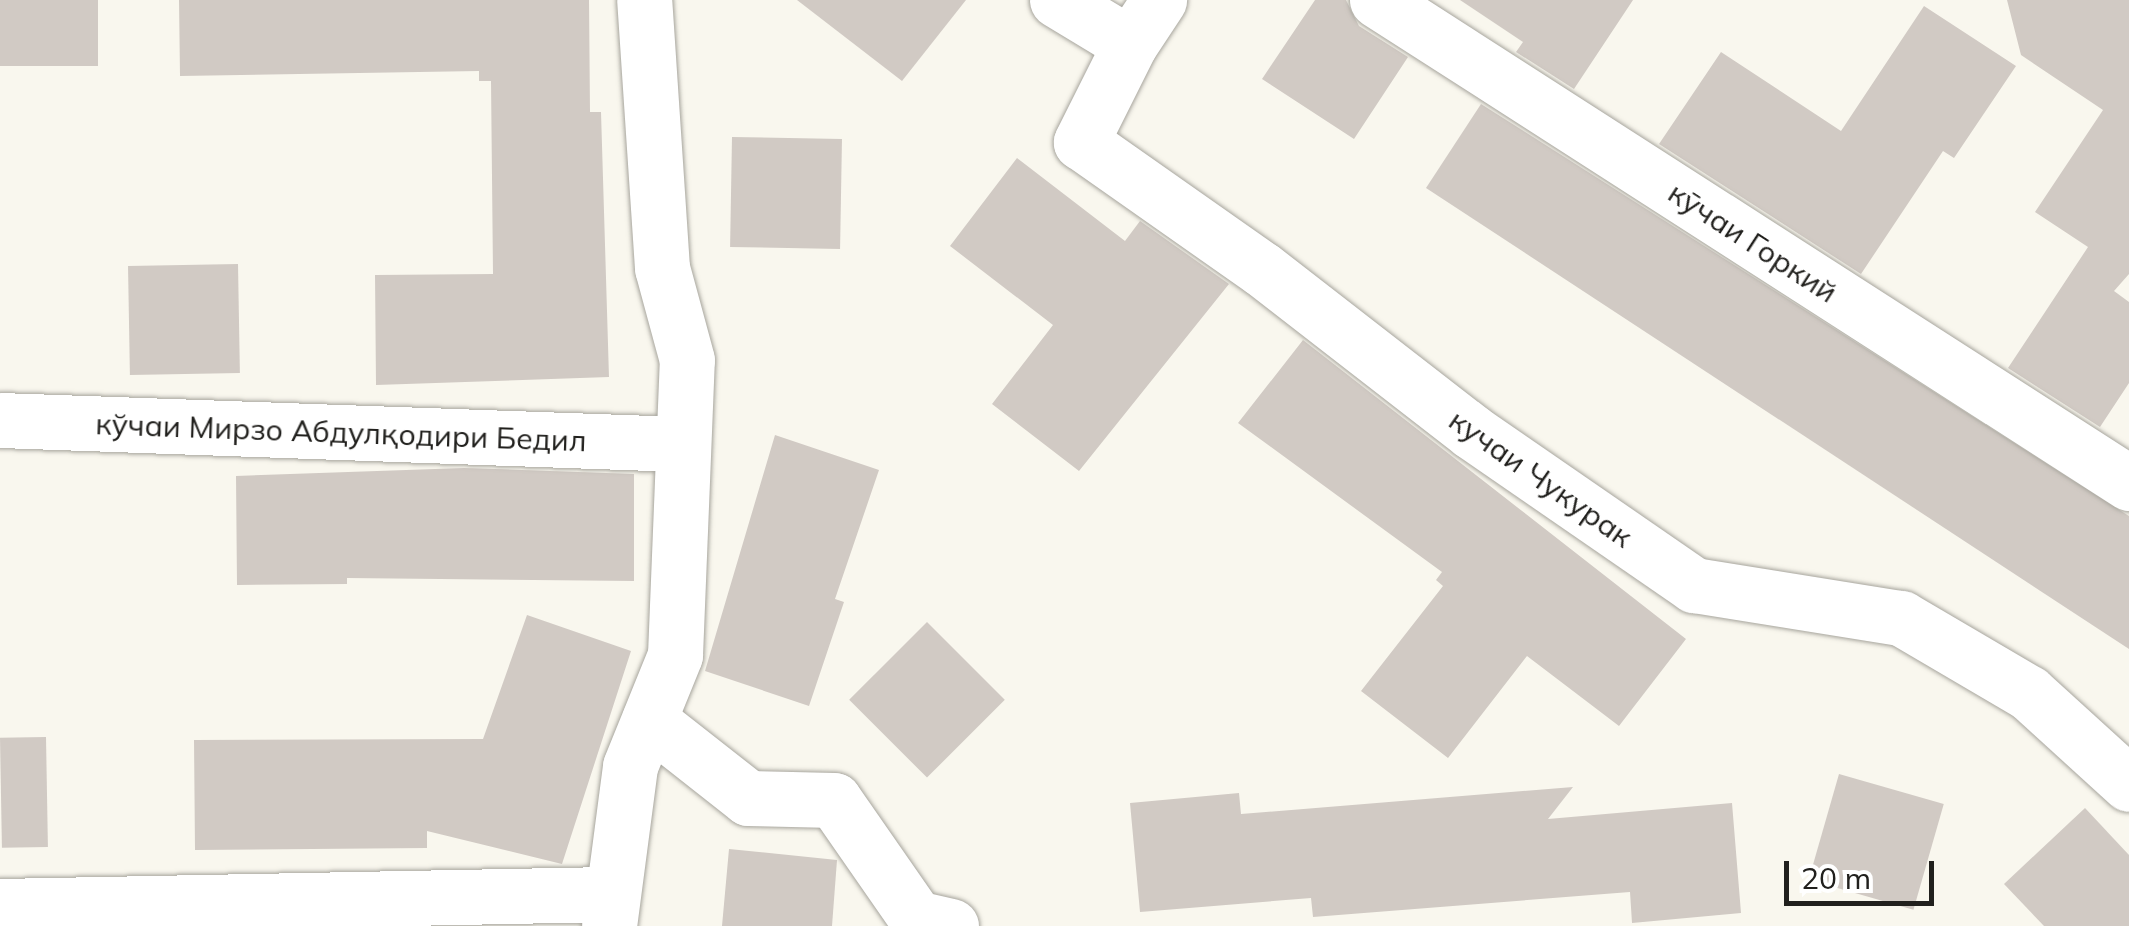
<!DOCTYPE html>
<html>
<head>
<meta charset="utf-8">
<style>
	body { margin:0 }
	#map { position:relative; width:2129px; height:926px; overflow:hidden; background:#f9f7ee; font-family:Mulish,sans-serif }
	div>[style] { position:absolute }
	.building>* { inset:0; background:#d1cac4; transform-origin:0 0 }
	.roads { filter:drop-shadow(0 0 2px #a7a59d) drop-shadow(0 0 2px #a7a59d) }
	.minor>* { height:55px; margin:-27.5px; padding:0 27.5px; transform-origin:27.5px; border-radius:27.5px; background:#fff }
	span { translate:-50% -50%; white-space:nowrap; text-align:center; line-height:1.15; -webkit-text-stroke:8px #fff; paint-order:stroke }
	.street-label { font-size:30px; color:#21201d }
	.scale { position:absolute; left:1784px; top:861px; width:150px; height:45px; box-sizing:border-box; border:5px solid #21201d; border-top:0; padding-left:12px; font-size:30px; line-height:35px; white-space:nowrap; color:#21201d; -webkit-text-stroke:8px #fff; paint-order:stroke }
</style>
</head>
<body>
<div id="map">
	<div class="building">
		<div style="left:0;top:0;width:98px;height:66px"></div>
		<div style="clip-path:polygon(179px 0,589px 0,590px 112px,601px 112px,609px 377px,376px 385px,375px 275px,493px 274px,491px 81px,479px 81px,479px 71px,180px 76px)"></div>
		<div style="clip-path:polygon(797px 0,966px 0,902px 81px)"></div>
		<div style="clip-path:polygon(1315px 0,1346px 0,1359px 26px,1408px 57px,1354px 139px,1262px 79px)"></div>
		<div style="clip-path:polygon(1460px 0,1633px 0,1574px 89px,1516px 52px,1523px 42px)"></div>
		<div style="clip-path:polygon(2007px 0,2129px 0,2129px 274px,2114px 291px,2129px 302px,2129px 383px,2100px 427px,2008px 368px,2088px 247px,2035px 212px,2103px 110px,2021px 55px)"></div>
		<div style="clip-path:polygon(1924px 6px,2016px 66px,1954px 158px,1943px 151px,1861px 274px,1659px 144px,1721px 52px,1841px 131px)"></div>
		<div style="clip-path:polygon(1481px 104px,2129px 516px,2129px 649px,1426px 188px)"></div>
		<div style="left:732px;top:137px;width:110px;height:110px;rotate:1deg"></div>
		<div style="clip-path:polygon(1017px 158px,1125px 241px,1140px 221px,1229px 284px,1079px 471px,992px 404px,1053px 325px,950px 246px)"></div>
		<div style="left:238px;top:264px;width:109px;height:110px;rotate:89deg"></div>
		<div style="clip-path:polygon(1303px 340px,1686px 639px,1619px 726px,1527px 656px,1448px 758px,1361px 691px,1443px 586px,1436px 580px,1442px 572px,1238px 423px)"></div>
		<div style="clip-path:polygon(775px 435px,879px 470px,835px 599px,844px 602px,809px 706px,705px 671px)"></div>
		<div style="clip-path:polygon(464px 468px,634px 474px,634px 581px,347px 578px,347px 584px,237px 585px,236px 476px)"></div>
		<div style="clip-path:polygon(527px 615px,631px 651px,562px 864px,427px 831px,427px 848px,195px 850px,194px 740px,483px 739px)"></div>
		<div style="left:927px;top:622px;width:110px;height:110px;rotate:45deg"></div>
		<div style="left:46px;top:737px;width:110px;height:46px;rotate:89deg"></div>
		<div style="left:1839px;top:774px;width:109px;height:110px;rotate:16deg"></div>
		<div style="clip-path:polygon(1573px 787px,1548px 819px,1732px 803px,1741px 913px,1632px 923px,1630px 892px,1313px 917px,1311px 898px,1140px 912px,1130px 803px,1239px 793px,1241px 814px)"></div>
		<div style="clip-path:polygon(2085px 808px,2129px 855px,2129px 926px,2044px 926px,2004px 884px)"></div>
		<div style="clip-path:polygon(729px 849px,837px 860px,832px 926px,722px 926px)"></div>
	</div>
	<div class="roads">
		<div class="minor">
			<div style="left:1057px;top:0;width:85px;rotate:31.1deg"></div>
			<div style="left:1130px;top:44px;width:53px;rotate:-56.6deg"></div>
			<div style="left:1377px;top:0;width:894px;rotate:32.71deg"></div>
			<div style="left:1130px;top:44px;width:110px;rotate:116.6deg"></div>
			<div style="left:1081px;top:142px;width:221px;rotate:35.1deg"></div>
			<div style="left:1262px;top:269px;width:266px;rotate:37.8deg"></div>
			<div style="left:1472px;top:432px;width:270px;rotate:34.6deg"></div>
			<div style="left:1694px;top:585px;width:210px;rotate:9.1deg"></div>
			<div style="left:1901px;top:618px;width:148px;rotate:30.4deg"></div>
			<div style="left:2029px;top:693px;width:135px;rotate:42.3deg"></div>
			<div style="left:0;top:420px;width:682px;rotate:2.02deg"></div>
			<div style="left:649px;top:720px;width:126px;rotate:38.2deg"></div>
			<div style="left:748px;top:798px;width:86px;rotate:1.3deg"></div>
			<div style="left:834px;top:800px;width:144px;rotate:55.2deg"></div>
			<div style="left:916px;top:918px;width:36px;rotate:13deg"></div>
			<div style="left:0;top:906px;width:609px;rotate:-1.13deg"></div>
			<div style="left:609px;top:926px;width:161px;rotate:-82.5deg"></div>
			<div style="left:630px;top:766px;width:120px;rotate:-67.9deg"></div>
			<div style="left:675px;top:655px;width:295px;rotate:-87.7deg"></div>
			<div style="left:687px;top:360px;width:95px;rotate:-105.2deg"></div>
			<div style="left:662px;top:268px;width:269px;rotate:-93.8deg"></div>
		</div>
	</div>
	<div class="street-label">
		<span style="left:1753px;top:242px;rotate:33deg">кӯчаи Горкий</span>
		<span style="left:341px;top:432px;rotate:2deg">кўчаи Мирзо Абдулқодири Бедил</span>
		<span style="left:1541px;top:478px;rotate:35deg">кучаи Чукурак</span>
	</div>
	<div class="scale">20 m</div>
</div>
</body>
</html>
